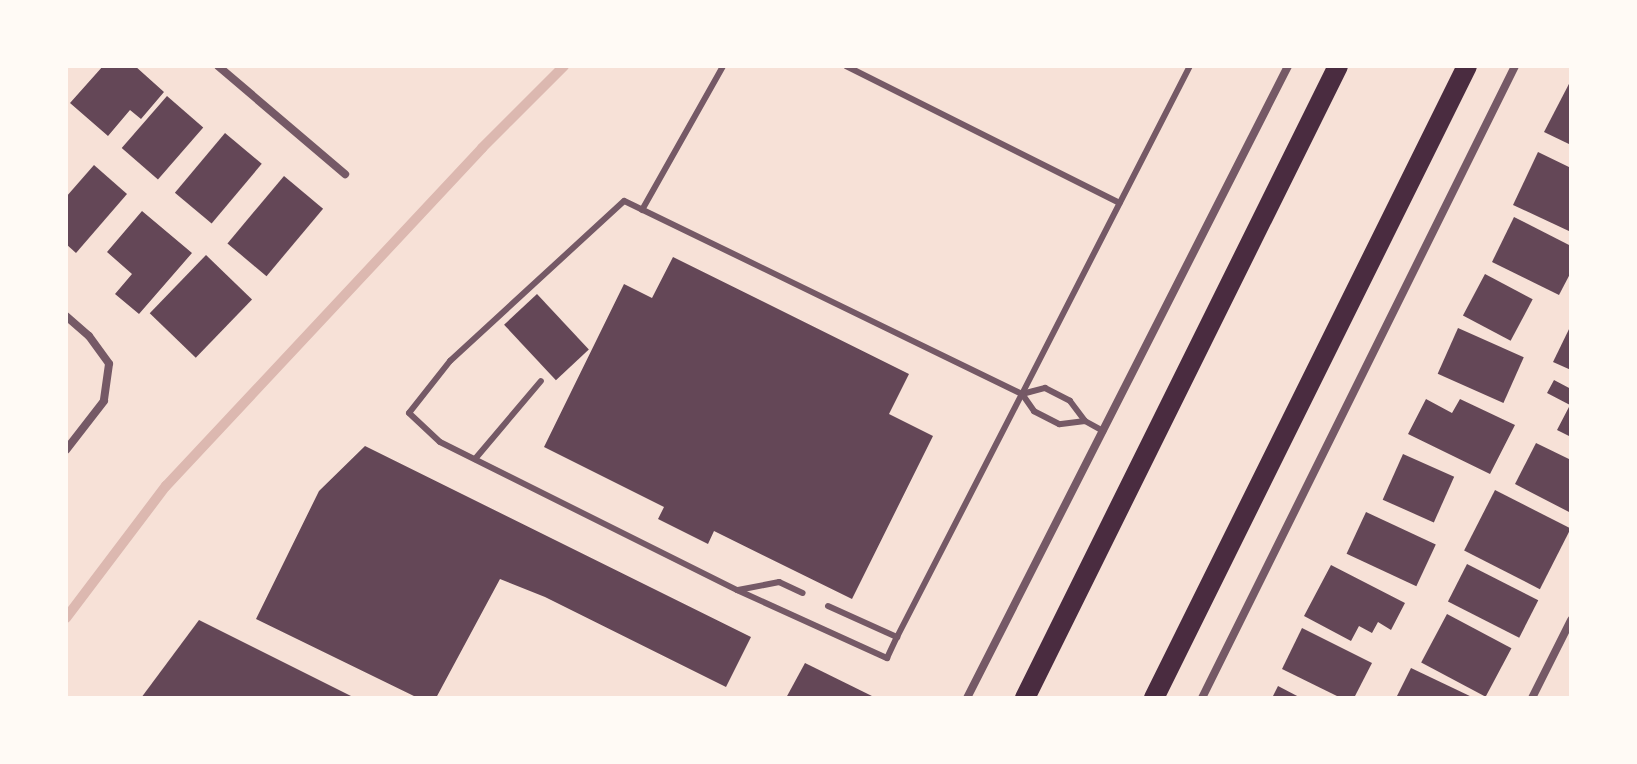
<!DOCTYPE html>
<html>
<head>
<meta charset="utf-8">
<style>
	body { margin:0 }
	#map { position:relative; width:1637px; height:764px; overflow:hidden; background:#f7e1d7; font-family:Manrope,sans-serif }
	div>[style] { position:absolute }
	.stream>* { height:10px; margin:-5px; padding:0 5px; transform-origin:5px; border-radius:5px; background:#dcb8b0 }
	.building>* { inset:0; background:#644757; transform-origin:0 0 }
	.service>* { height:6px; margin:-3px; padding:0 3px; transform-origin:3px; border-radius:3px; background:#755966 }
	.minor>* { height:8px; margin:-4px; padding:0 4px; transform-origin:4px; border-radius:4px; background:#755966 }
	.primary>* { height:20px; margin:-10px; padding:0 10px; transform-origin:10px; border-radius:10px; background:#4a2c40 }
	span { translate:-50% -50%; white-space:nowrap; text-align:center; line-height:1.15; -webkit-text-stroke:6px #fffaf5; paint-order:stroke }
	.frame { position:absolute; inset:0; border:68px solid #fffaf5; pointer-events:none }
</style>
</head>
<body>
<div id="map">
	<div class="stream">
		<div style="left:66px;top:618px;width:166px;rotate:-52.9deg"></div>
		<div style="left:166px;top:486px;width:463px;rotate:-46.9deg"></div>
		<div style="left:482px;top:148px;width:116px;rotate:-45deg"></div>
	</div>
	<div class="building">
		<div style="clip-path:polygon(103px 66px,135px 66px,164px 92px,141px 119px,130px 110px,108px 136px,70px 103px)"></div>
		<div style="clip-path:polygon(1571px 80px,1571px 145px,1544px 132px)"></div>
		<div style="left:167px;top:96px;width:48px;height:69px;rotate:41deg"></div>
		<div style="left:225px;top:133px;width:48px;height:78px;rotate:40deg"></div>
		<div style="clip-path:polygon(1538px 152px,1571px 168px,1571px 232px,1513px 205px)"></div>
		<div style="clip-path:polygon(94px 165px,127px 194px,76px 253px,66px 244px,66px 197px)"></div>
		<div style="left:284px;top:176px;width:51px;height:88px;rotate:40deg"></div>
		<div style="clip-path:polygon(142px 211px,192px 253px,139px 314px,115px 294px,132px 274px,107px 252px)"></div>
		<div style="clip-path:polygon(1514px 217px,1571px 246px,1571px 272px,1559px 295px,1492px 262px)"></div>
		<div style="left:206px;top:255px;width:64px;height:81px;rotate:44deg"></div>
		<div style="clip-path:polygon(673px 257px,909px 374px,889px 414px,933px 436px,852px 599px,714px 531px,708px 544px,658px 519px,664px 507px,544px 447px,624px 284px,652px 298px)"></div>
		<div style="left:1485px;top:274px;width:54px;height:47px;rotate:28deg"></div>
		<div style="left:537px;top:294px;width:76px;height:45px;rotate:47deg"></div>
		<div style="clip-path:polygon(1571px 325px,1571px 370px,1553px 362px)"></div>
		<div style="left:1458px;top:328px;width:72px;height:50px;rotate:24deg"></div>
		<div style="clip-path:polygon(1554px 380px,1571px 389px,1571px 437px,1557px 430px,1570px 405px,1547px 393px)"></div>
		<div style="clip-path:polygon(1426px 399px,1452px 413px,1460px 399px,1515px 425px,1490px 474px,1408px 434px)"></div>
		<div style="clip-path:polygon(1536px 443px,1571px 460px,1571px 513px,1515px 484px)"></div>
		<div style="clip-path:polygon(365px 446px,751px 637px,726px 687px,545px 597px,500px 579px,436px 698px,418px 698px,256px 619px,319px 491px)"></div>
		<div style="left:1403px;top:454px;width:56px;height:50px;rotate:24deg"></div>
		<div style="left:1495px;top:490px;width:85px;height:68px;rotate:27deg"></div>
		<div style="left:1366px;top:512px;width:77px;height:46px;rotate:25deg"></div>
		<div style="left:1467px;top:564px;width:80px;height:42px;rotate:27deg"></div>
		<div style="clip-path:polygon(1331px 565px,1405px 603px,1391px 630px,1378px 622px,1372px 633px,1359px 626px,1351px 641px,1304px 616px)"></div>
		<div style="left:1447px;top:614px;width:73px;height:55px;rotate:28deg"></div>
		<div style="clip-path:polygon(199px 620px,355px 698px,141px 698px)"></div>
		<div style="clip-path:polygon(1302px 628px,1372px 663px,1354px 698px,1341px 698px,1282px 669px)"></div>
		<div style="clip-path:polygon(805px 663px,876px 698px,786px 698px)"></div>
		<div style="clip-path:polygon(1411px 668px,1474px 698px,1396px 698px)"></div>
		<div style="clip-path:polygon(1278px 686px,1301px 698px,1272px 698px)"></div>
	</div>
	<div class="service">
		<div style="left:846px;top:66px;width:306px;rotate:26.6deg"></div>
		<div style="left:642px;top:210px;width:165px;rotate:-60.6deg"></div>
		<div style="left:1022px;top:394px;width:24px;rotate:-15deg"></div>
		<div style="left:1045px;top:388px;width:28px;rotate:27deg"></div>
		<div style="left:1070px;top:401px;width:25px;rotate:53deg"></div>
		<div style="left:1085px;top:421px;width:21px;rotate:29deg"></div>
		<div style="left:1085px;top:421px;width:26px;rotate:173deg"></div>
		<div style="left:1059px;top:424px;width:28px;rotate:-153deg"></div>
		<div style="left:1034px;top:411px;width:21px;rotate:-125deg"></div>
		<div style="left:1022px;top:394px;width:442px;rotate:-154.1deg"></div>
		<div style="left:624px;top:201px;width:236px;rotate:137.4deg"></div>
		<div style="left:450px;top:361px;width:66px;rotate:128.3deg"></div>
		<div style="left:409px;top:413px;width:42px;rotate:43.1deg"></div>
		<div style="left:440px;top:442px;width:332px;rotate:26.5deg"></div>
		<div style="left:737px;top:590px;width:165px;rotate:24.4deg"></div>
		<div style="left:887px;top:658px;width:23px;rotate:-65deg"></div>
		<div style="left:897px;top:637px;width:273px;rotate:-62.8deg"></div>
		<div style="left:1022px;top:394px;width:369px;rotate:-62.9deg"></div>
		<div style="left:475px;top:459px;width:102px;rotate:-49.8deg"></div>
		<div style="left:738px;top:590px;width:42px;rotate:-11deg"></div>
		<div style="left:779px;top:582px;width:26px;rotate:25deg"></div>
		<div style="left:828px;top:606px;width:76px;rotate:24.2deg"></div>
	</div>
	<div class="minor">
		<div style="left:218px;top:66px;width:167px;rotate:40.4deg"></div>
		<div style="left:66px;top:316px;width:30px;rotate:41deg"></div>
		<div style="left:89px;top:336px;width:34px;rotate:54deg"></div>
		<div style="left:109px;top:364px;width:37px;rotate:98deg"></div>
		<div style="left:104px;top:401px;width:62px;rotate:127.8deg"></div>
		<div style="left:967px;top:698px;width:709px;rotate:-63.07deg"></div>
		<div style="left:1202px;top:698px;width:705px;rotate:-63.65deg"></div>
		<div style="left:1532px;top:698px;width:87px;rotate:-63.4deg"></div>
	</div>
	<div class="primary">
		<div style="left:1025px;top:698px;width:705px;rotate:-63.65deg"></div>
		<div style="left:1154px;top:698px;width:705px;rotate:-63.65deg"></div>
	</div>
	<div class="frame"></div>
</div>
</body>
</html>
